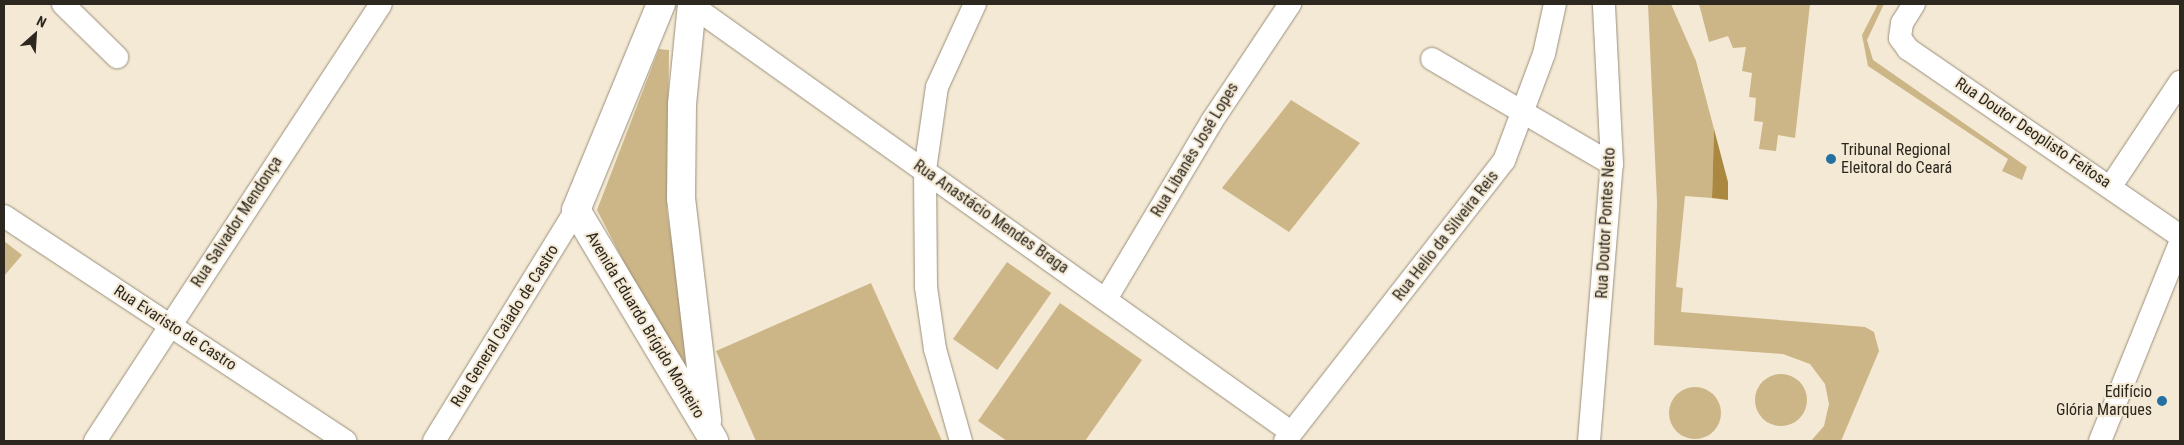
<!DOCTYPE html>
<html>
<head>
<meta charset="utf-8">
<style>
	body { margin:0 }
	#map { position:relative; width:2184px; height:445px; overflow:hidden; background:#f4e9d4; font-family:"Roboto Condensed",sans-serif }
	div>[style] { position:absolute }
	.green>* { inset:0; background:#ccb587; transform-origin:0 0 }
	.round { border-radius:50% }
	.water>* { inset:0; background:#aa883f }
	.roads { filter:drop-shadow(0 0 1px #998f7c) drop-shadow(0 0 1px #998f7c) }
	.minor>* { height:22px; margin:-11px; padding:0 11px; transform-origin:11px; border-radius:11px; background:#fff }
	.major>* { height:28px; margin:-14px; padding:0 14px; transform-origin:14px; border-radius:14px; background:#fff }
	.dots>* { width:14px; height:14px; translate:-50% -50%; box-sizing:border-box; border:2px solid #f4e9d4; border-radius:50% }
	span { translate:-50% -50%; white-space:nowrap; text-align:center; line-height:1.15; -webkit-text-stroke:4px #f4e9d4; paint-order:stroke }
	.street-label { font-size:16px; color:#2c2820 }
	.poi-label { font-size:16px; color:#2c2820 }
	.left { translate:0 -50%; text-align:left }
	.right { translate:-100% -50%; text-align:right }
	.frame { position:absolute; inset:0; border:5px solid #2c2820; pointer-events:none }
	.north { position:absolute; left:10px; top:10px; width:50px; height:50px; -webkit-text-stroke:4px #f4e9d4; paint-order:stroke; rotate:26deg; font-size:14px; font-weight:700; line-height:20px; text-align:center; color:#2c2820 }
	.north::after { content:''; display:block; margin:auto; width:18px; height:22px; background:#2c2820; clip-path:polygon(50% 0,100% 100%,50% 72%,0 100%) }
</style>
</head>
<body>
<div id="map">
	<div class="green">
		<div style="clip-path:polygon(1648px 4px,1671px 4px,1696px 61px,1714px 129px,1712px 198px,1685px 196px,1676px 287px,1683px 288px,1681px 312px,1865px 327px,1874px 332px,1879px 351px,1841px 441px,1811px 441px,1824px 426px,1829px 404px,1825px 384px,1810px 364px,1783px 354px,1654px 345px,1657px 202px)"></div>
		<div style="clip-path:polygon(1699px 4px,1810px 4px,1795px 138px,1778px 135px,1776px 151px,1759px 149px,1763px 122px,1754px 121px,1756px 98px,1749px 97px,1752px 73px,1742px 71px,1746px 47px,1733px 48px,1728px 36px,1709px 42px)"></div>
		<div style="clip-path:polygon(1878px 4px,1884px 4px,1867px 40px,1873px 60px,2027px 167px,2022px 180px,2002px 171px,2008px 159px,1868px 66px,1862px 35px)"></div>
		<div style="clip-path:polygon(659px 49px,669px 50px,667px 211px,687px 340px,685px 367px,675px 361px,597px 210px)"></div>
		<div style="clip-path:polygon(1291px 100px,1360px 143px,1289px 232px,1222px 188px)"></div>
		<div style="clip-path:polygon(4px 241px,22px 255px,4px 276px)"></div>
		<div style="left:1007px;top:262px;width:54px;height:94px;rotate:35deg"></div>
		<div style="clip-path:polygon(871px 283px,942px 441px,756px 441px,716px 351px)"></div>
		<div style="clip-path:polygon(1060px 303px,1142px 360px,1085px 441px,1007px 441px,978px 421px)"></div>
		<div class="round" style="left:1755px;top:374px;width:52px;height:52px"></div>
		<div class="round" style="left:1669px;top:387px;width:52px;height:52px"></div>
	</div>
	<div class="water">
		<div style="clip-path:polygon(1714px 129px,1728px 182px,1728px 200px,1712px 198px)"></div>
	</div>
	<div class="roads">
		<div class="minor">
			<div style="left:63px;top:4px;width:76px;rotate:44.5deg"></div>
			<div style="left:690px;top:4px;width:738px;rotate:35.46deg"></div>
			<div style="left:1914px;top:4px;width:22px;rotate:122deg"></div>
			<div style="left:1902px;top:23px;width:15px;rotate:98deg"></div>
			<div style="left:1900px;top:38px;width:14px;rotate:54deg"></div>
			<div style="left:1908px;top:49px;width:330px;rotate:34.5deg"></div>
			<div style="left:1432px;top:59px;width:208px;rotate:30.3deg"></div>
			<div style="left:2111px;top:186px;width:125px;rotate:-56.4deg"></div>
			<div style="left:4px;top:216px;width:409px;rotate:33.4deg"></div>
			<div style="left:1106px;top:299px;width:207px;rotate:-59.2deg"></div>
			<div style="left:1212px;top:121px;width:141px;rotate:-56.3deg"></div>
			<div style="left:95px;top:441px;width:522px;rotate:-56.8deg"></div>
			<div style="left:434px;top:441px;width:271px;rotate:-58.4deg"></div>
			<div style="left:961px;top:441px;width:96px;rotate:-105.8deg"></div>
			<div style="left:935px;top:349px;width:63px;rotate:-98.3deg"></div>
			<div style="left:926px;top:287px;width:117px;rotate:-90.5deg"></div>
			<div style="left:925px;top:170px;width:84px;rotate:-81.8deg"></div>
			<div style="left:937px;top:87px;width:91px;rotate:-65.4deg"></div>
			<div style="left:1285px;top:441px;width:355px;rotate:-52deg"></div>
			<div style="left:1504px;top:161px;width:114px;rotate:-69.5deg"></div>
			<div style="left:1544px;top:54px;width:51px;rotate:-77.6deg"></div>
			<div style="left:1589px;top:441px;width:278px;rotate:-85.3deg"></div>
			<div style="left:1612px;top:164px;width:160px;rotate:-92.9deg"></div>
			<div style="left:2100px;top:441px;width:214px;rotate:-68deg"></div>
		</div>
		<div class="major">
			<div style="left:661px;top:4px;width:223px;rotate:112.4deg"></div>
			<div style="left:576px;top:210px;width:269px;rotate:59.1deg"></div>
			<div style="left:692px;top:4px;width:100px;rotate:95.7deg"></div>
			<div style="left:682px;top:104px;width:94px;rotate:90.6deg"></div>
			<div style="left:681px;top:198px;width:224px;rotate:83.3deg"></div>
		</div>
	</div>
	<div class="dots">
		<div style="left:1831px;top:159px;background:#2570a3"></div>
		<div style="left:2162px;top:401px;background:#2570a3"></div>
	</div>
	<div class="street-label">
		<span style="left:2033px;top:133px;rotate:34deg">Rua Doutor Deoplisto Feitosa</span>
		<span style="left:1195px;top:150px;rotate:-59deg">Rua Libanês José Lopes</span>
		<span style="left:991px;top:217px;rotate:35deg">Rua Anastácio Mendes Braga</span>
		<span style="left:237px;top:222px;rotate:-57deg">Rua Salvador Mendonça</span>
		<span style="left:1606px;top:223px;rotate:-87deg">Rua Doutor Pontes Neto</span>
		<span style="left:1446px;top:236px;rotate:-52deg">Rua Helio da Silveira Reis</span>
		<span style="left:645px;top:325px;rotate:59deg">Avenida Eduardo Brígido Monteiro</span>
		<span style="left:505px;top:326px;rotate:-58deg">Rua General Caiado de Castro</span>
		<span style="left:175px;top:328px;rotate:33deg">Rua Evaristo de Castro</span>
	</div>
	<div class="poi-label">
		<span class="left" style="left:1841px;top:159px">Tribunal Regional<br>Eleitoral do Ceará</span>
		<span class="right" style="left:2152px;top:401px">Edifício<br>Glória Marques</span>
	</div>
	<div class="frame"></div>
	<div class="north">N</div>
</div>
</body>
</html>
